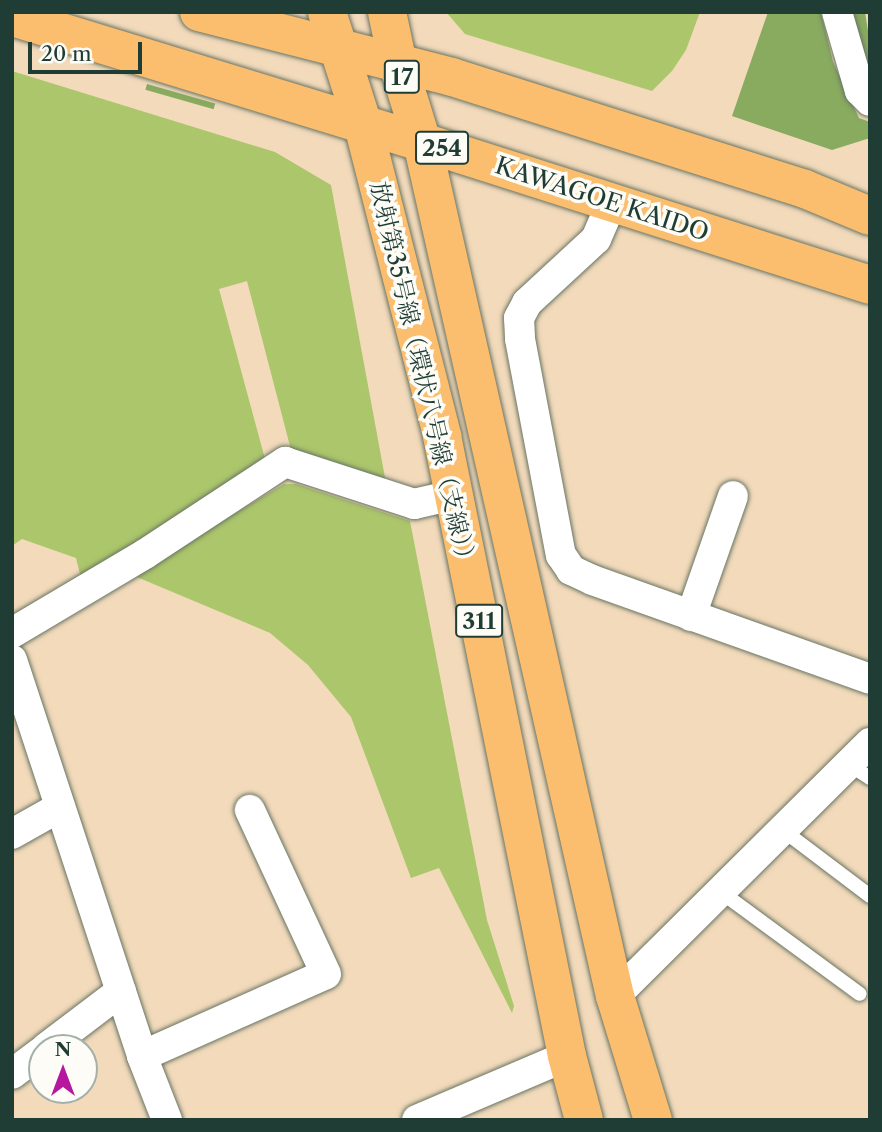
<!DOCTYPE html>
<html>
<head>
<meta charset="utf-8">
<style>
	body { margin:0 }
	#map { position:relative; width:882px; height:1132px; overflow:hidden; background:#f2dabb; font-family:"Libre Caslon Text","Noto Serif JP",serif }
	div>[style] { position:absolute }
	.green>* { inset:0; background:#acc66c }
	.forest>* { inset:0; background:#89ab60; transform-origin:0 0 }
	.roads { filter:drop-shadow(0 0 2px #697463) drop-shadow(0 0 2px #697463) }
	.lane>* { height:14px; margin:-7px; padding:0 7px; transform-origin:7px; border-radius:7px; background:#fff }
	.street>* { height:30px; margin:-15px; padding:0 15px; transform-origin:15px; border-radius:15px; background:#fff }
	.primary>* { height:38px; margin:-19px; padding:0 19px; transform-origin:19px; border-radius:19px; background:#fbbd6e }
	.highway>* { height:38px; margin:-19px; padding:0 19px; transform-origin:19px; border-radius:19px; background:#fbbd6e }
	span { translate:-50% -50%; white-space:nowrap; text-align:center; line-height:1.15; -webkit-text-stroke:7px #fdfcf7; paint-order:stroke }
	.shield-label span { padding:2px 5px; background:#fdfcf7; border:2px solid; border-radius:5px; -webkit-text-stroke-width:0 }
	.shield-label { font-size:23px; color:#1f3d34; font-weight:700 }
	.street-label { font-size:24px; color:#1f3d34 }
	.frame { position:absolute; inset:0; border:14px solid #1f3d34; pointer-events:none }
	.north { position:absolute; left:28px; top:1034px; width:70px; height:70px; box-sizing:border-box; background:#fdfcf7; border:2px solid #a4b0a9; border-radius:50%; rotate:0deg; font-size:19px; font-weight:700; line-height:28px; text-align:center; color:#1f3d34 }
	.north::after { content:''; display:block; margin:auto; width:24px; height:32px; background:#b5179e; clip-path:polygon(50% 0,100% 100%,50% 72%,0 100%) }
	.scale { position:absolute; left:28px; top:42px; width:114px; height:32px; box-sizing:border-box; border:4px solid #1f3d34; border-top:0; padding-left:9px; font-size:21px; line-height:24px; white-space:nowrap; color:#1f3d34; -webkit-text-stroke:5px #fdfcf7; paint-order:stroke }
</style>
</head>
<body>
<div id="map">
	<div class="green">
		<div style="clip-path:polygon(446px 12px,700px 12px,686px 50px,672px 71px,652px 91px,465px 34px)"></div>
		<div style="clip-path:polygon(12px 71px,275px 152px,331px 185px,386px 483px,291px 450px,247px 281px,219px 289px,265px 459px,81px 578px,76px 558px,22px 539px,12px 546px)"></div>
		<div style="clip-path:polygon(284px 484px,296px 484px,410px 521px,487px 920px,514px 1006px,512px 1013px,439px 868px,411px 878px,351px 717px,308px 665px,270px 633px,132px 575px)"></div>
	</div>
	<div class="forest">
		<div style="clip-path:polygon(768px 12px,821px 12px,833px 62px,859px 118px,870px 122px,870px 138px,832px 150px,732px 116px)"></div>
		<div style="clip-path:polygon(849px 12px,865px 12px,870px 43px,870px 76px)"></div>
		<div style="left:147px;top:84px;width:71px;height:6px;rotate:16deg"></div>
	</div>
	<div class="roads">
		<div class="lane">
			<div style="left:850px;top:765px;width:24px;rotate:33deg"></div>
			<div style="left:784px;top:831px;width:108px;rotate:37.1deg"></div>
			<div style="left:721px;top:892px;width:172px;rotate:36.3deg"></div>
		</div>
		<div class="street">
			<div style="left:837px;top:12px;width:82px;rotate:73.8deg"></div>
			<div style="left:860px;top:91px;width:14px;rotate:45deg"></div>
			<div style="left:612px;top:202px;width:40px;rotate:113.4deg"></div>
			<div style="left:596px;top:239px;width:94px;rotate:137.2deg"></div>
			<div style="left:527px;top:303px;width:17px;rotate:118deg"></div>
			<div style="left:519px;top:318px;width:21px;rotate:87deg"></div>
			<div style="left:520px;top:339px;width:220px;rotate:79.3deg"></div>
			<div style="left:561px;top:555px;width:18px;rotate:56deg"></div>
			<div style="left:571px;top:570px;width:23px;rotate:25deg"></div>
			<div style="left:592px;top:580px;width:295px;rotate:19.6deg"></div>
			<div style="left:691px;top:616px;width:127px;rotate:-70.7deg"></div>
			<div style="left:12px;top:633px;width:155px;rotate:-30.7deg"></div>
			<div style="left:145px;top:554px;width:168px;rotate:-33.3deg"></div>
			<div style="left:285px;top:462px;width:136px;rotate:18deg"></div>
			<div style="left:414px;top:504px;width:41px;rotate:-12.7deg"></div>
			<div style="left:12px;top:660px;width:417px;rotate:71.8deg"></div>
			<div style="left:142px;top:1056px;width:69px;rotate:68.7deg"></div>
			<div style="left:12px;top:834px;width:55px;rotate:-29.4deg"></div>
			<div style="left:615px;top:996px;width:359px;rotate:-44.8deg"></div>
			<div style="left:46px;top:1048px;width:94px;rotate:-37.2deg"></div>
			<div style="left:142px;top:1056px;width:201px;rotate:-24deg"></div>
			<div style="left:326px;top:974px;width:181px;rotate:-114.9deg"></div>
			<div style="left:12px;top:1074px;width:38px;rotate:-37deg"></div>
			<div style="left:417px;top:1120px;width:163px;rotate:-23.1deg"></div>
		</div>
		<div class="primary">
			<div style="left:363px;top:125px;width:321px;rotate:75.7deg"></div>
			<div style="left:442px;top:436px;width:632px;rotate:78.6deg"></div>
			<div style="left:567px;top:1056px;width:66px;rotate:75.1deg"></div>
			<div style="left:422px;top:142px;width:876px;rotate:77.27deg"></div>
			<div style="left:615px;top:996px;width:130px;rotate:73deg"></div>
		</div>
		<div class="highway">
			<div style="left:199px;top:12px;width:261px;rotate:14.4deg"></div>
			<div style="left:452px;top:77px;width:370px;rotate:17.6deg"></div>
			<div style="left:805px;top:189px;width:70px;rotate:22.6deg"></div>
			<div style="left:327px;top:12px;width:119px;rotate:72.3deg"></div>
			<div style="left:387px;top:12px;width:53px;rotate:78.1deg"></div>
			<div style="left:398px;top:64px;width:82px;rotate:72.9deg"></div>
			<div style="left:12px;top:17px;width:429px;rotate:17deg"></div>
			<div style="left:422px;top:142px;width:470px;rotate:17.7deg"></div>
		</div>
	</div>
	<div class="shield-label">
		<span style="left:402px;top:77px">17</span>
		<span style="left:442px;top:148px">254</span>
		<span style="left:479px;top:621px">311</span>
	</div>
	<div class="street-label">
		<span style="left:602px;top:199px;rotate:18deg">KAWAGOE KAIDO</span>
		<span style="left:423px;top:376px;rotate:77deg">放射第35号線（環状八号線（支線））</span>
	</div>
	<div class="frame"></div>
	<div class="north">N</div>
	<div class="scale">20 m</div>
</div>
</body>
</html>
